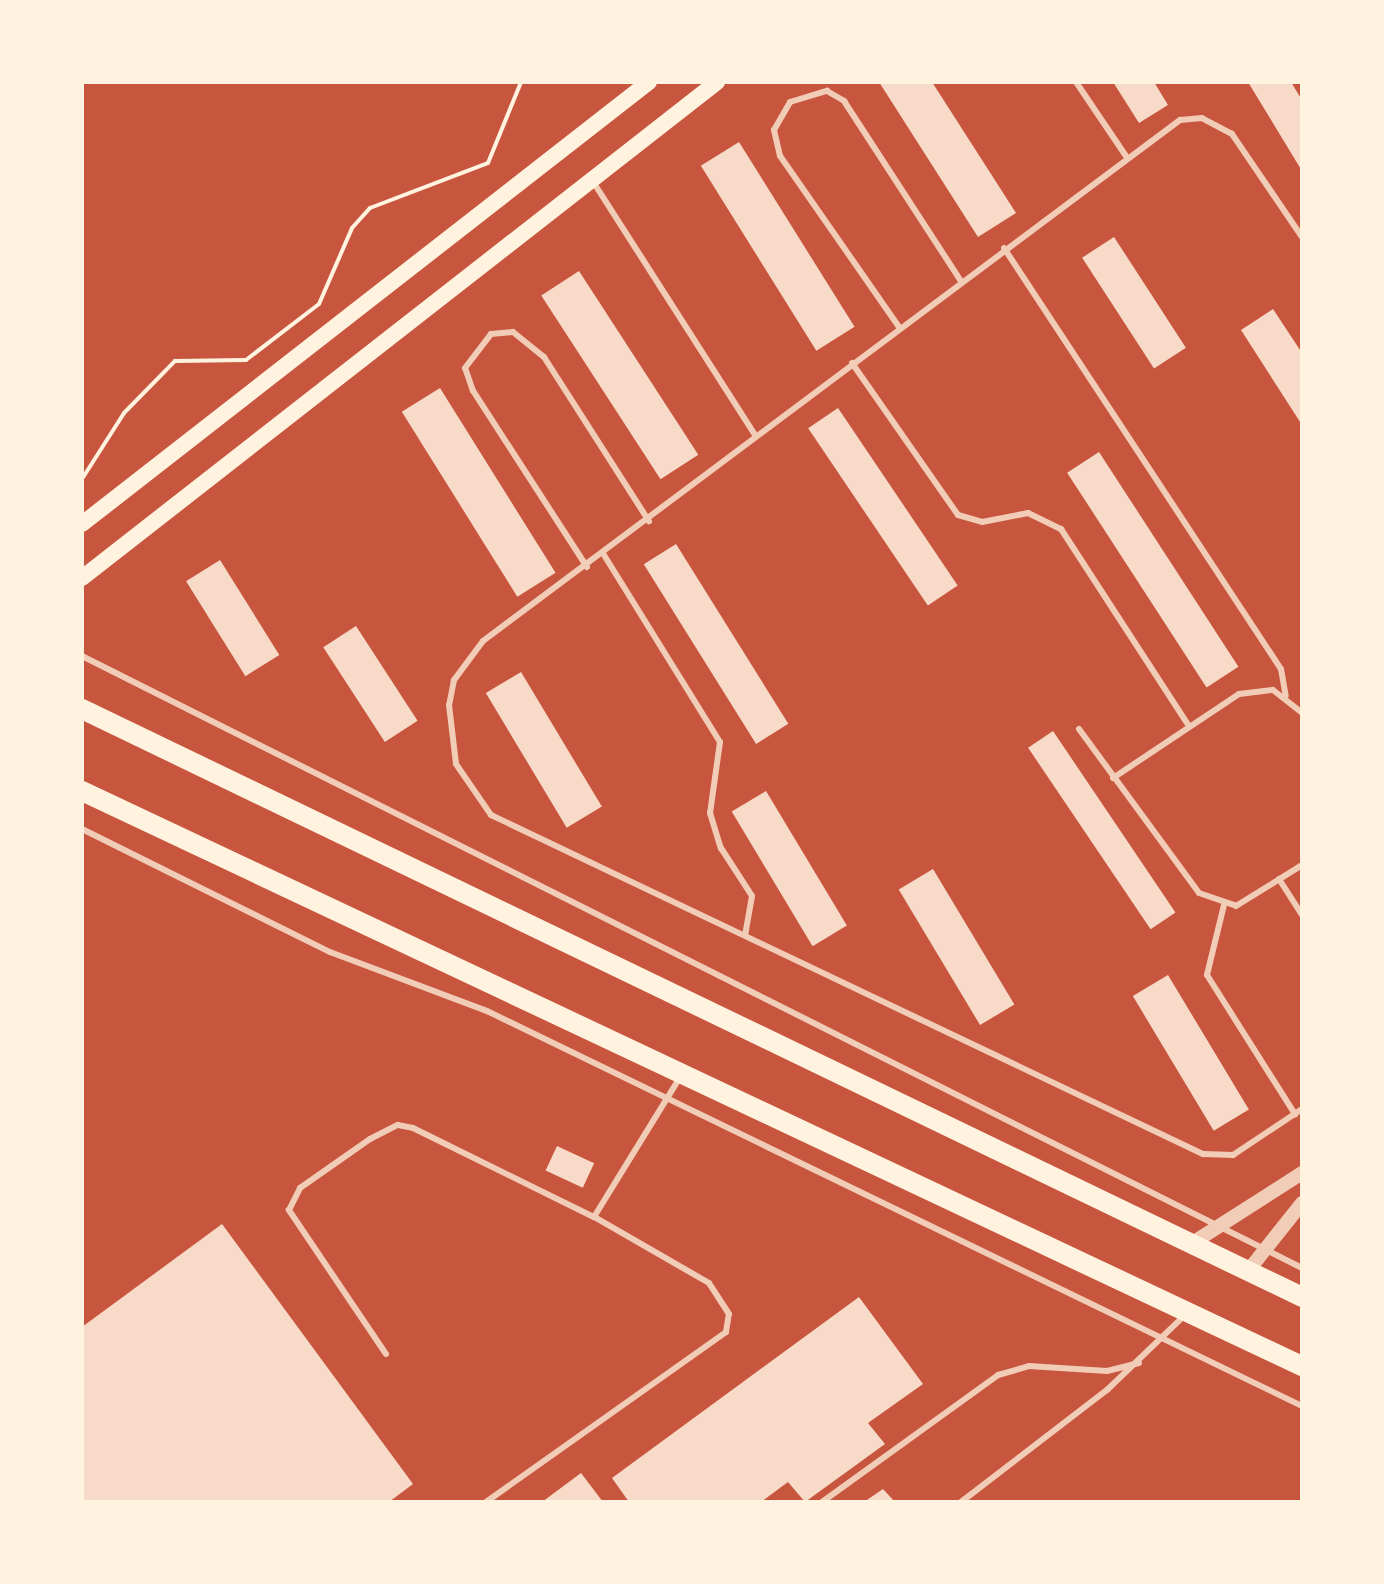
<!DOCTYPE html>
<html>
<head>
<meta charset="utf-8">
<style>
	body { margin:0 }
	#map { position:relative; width:1384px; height:1584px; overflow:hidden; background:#c8553d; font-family:Literata,serif }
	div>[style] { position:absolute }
	.building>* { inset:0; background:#f7dbc8; transform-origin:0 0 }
	.path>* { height:4px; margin:-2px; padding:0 2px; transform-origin:2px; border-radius:2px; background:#fff3e0 }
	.service>* { height:6px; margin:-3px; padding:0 3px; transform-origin:3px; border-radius:3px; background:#f1ccb7 }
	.tertiary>* { height:14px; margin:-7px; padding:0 7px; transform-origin:7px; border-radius:7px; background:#f1ccb7 }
	.secondary>* { height:16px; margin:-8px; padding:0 8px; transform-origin:8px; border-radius:8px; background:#fff3e0 }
	.primary>* { height:20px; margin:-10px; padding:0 10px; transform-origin:10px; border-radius:10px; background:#fff3e0 }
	span { translate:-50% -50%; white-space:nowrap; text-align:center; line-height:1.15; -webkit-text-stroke:8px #fff3e0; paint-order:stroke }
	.frame { position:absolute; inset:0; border:84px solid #fff3e0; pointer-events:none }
</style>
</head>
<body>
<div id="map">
	<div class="building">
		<div style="clip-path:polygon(879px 82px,932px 82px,1016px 213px,978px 237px)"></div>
		<div style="clip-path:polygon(1113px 82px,1154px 82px,1168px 105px,1139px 123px)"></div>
		<div style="clip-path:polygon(1248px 82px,1291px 82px,1302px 100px,1302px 171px)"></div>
		<div style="left:739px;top:142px;width:218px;height:45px;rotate:58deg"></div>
		<div style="left:1114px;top:237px;width:132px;height:38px;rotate:57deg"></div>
		<div style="left:579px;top:271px;width:219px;height:45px;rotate:57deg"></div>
		<div style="clip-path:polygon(1273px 309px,1302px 353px,1302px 425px,1241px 330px)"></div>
		<div style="left:440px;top:388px;width:218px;height:45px;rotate:58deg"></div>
		<div style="left:838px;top:408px;width:214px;height:36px;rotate:56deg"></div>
		<div style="left:1099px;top:452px;width:256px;height:38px;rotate:57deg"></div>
		<div style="left:676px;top:544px;width:212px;height:38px;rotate:58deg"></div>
		<div style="left:220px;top:560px;width:112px;height:40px;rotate:58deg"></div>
		<div style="left:356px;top:626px;width:113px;height:39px;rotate:57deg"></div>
		<div style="left:521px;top:672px;width:157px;height:41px;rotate:59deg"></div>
		<div style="left:1053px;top:731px;width:219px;height:30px;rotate:56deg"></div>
		<div style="left:766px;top:791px;width:157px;height:40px;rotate:59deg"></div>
		<div style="left:933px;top:869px;width:158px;height:40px;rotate:59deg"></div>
		<div style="left:1168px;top:975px;width:157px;height:41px;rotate:59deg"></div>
		<div style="left:557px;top:1146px;width:41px;height:27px;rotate:25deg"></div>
		<div style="clip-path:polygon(222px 1224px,413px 1484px,389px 1502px,82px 1502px,82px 1327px)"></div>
		<div style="clip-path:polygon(859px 1297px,923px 1384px,868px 1423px,885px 1444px,805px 1502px,788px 1482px,761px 1502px,629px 1502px,612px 1478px)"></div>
		<div style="clip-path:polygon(581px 1473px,603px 1502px,542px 1502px)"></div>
		<div style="clip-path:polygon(883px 1489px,895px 1502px,864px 1502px)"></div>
	</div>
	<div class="path">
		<div style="left:82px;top:479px;width:78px;rotate:-57.5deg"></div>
		<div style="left:124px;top:413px;width:73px;rotate:-45.6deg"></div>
		<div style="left:175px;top:361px;width:71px;rotate:-0.8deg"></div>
		<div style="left:246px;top:360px;width:92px;rotate:-37.5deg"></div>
		<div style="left:319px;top:304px;width:83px;rotate:-66.5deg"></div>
		<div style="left:352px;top:228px;width:27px;rotate:-48deg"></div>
		<div style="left:370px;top:208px;width:126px;rotate:-20.9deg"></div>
		<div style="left:488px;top:163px;width:87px;rotate:-67.8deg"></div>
	</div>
	<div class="service">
		<div style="left:1076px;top:82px;width:89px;rotate:56deg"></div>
		<div style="left:592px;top:180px;width:304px;rotate:57.4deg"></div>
		<div style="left:1302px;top:237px;width:125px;rotate:-124.2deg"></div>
		<div style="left:1232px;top:134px;width:34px;rotate:-152deg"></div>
		<div style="left:1202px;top:118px;width:22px;rotate:175deg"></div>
		<div style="left:1180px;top:120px;width:870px;rotate:143.22deg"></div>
		<div style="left:483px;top:641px;width:49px;rotate:126.6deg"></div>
		<div style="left:454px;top:680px;width:25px;rotate:101deg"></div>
		<div style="left:449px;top:705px;width:59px;rotate:83.2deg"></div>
		<div style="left:456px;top:764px;width:62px;rotate:55.5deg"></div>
		<div style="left:491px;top:815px;width:789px;rotate:25.46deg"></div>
		<div style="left:1203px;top:1154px;width:30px;rotate:2deg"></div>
		<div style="left:1233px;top:1155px;width:83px;rotate:-33.7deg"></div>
		<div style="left:1004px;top:248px;width:504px;rotate:56.66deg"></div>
		<div style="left:1281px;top:669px;width:27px;rotate:80deg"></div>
		<div style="left:899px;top:327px;width:208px;rotate:-124.8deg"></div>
		<div style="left:780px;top:156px;width:27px;rotate:-103deg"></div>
		<div style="left:774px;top:130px;width:32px;rotate:-60deg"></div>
		<div style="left:790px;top:102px;width:39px;rotate:-17deg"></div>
		<div style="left:827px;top:91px;width:20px;rotate:30deg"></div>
		<div style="left:844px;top:101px;width:215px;rotate:57deg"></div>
		<div style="left:852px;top:363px;width:185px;rotate:55.1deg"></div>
		<div style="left:958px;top:515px;width:25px;rotate:16deg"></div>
		<div style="left:982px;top:522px;width:47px;rotate:-11.1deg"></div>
		<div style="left:1028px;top:513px;width:37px;rotate:26deg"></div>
		<div style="left:1061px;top:529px;width:235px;rotate:57deg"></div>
		<div style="left:604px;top:555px;width:220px;rotate:58.2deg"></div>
		<div style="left:720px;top:742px;width:72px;rotate:98deg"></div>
		<div style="left:710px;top:813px;width:37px;rotate:73deg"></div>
		<div style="left:721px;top:848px;width:57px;rotate:57.1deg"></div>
		<div style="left:752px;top:896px;width:40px;rotate:100deg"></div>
		<div style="left:587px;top:567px;width:210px;rotate:-122.9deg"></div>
		<div style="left:473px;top:391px;width:24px;rotate:-109deg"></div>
		<div style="left:465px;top:368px;width:43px;rotate:-52.6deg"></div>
		<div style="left:491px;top:334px;width:22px;rotate:-5deg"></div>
		<div style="left:513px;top:332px;width:40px;rotate:39deg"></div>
		<div style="left:544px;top:357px;width:195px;rotate:57.4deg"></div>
		<div style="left:82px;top:656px;width:1365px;rotate:26.64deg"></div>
		<div style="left:1079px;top:729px;width:203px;rotate:53.8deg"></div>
		<div style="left:1199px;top:893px;width:39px;rotate:19deg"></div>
		<div style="left:1236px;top:906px;width:78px;rotate:-31.8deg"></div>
		<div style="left:1113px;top:778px;width:151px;rotate:-33.7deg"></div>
		<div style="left:1239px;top:694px;width:34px;rotate:-7deg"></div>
		<div style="left:1273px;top:690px;width:37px;rotate:38deg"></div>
		<div style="left:82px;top:829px;width:277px;rotate:26.4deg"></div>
		<div style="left:330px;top:952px;width:168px;rotate:20.6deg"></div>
		<div style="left:487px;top:1011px;width:906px;rotate:25.86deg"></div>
		<div style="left:1279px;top:879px;width:43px;rotate:57.4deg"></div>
		<div style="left:1224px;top:905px;width:72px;rotate:103.7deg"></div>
		<div style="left:1207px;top:975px;width:165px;rotate:57.7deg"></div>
		<div style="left:386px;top:1354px;width:174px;rotate:-124deg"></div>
		<div style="left:289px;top:1210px;width:25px;rotate:-63deg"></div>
		<div style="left:300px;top:1188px;width:85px;rotate:-35deg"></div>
		<div style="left:370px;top:1139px;width:31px;rotate:-27deg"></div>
		<div style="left:398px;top:1125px;width:15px;rotate:11deg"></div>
		<div style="left:413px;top:1128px;width:202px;rotate:26.2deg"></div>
		<div style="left:486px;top:1502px;width:294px;rotate:-35.3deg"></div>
		<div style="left:726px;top:1332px;width:18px;rotate:-81deg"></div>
		<div style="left:729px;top:1314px;width:37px;rotate:-123deg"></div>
		<div style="left:709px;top:1283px;width:133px;rotate:-150.1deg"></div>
		<div style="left:594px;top:1217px;width:164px;rotate:-58.4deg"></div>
		<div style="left:822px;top:1502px;width:217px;rotate:-35.8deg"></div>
		<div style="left:998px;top:1375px;width:32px;rotate:-16deg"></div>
		<div style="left:1029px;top:1366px;width:78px;rotate:3.7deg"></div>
		<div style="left:1107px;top:1371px;width:33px;rotate:-14deg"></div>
		<div style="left:961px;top:1502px;width:184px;rotate:-37.5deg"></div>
		<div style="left:1107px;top:1390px;width:108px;rotate:-43.9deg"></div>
	</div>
	<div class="tertiary">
		<div style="left:1191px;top:1244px;width:132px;rotate:-32.6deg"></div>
		<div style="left:1248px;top:1271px;width:87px;rotate:-51.5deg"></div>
	</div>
	<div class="secondary">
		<div style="left:82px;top:524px;width:719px;rotate:-37.94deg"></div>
		<div style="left:82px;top:578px;width:806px;rotate:-37.99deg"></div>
	</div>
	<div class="primary">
		<div style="left:82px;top:709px;width:1354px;rotate:25.73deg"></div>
		<div style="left:82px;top:791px;width:1349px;rotate:25.24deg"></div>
	</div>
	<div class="frame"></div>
</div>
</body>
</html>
